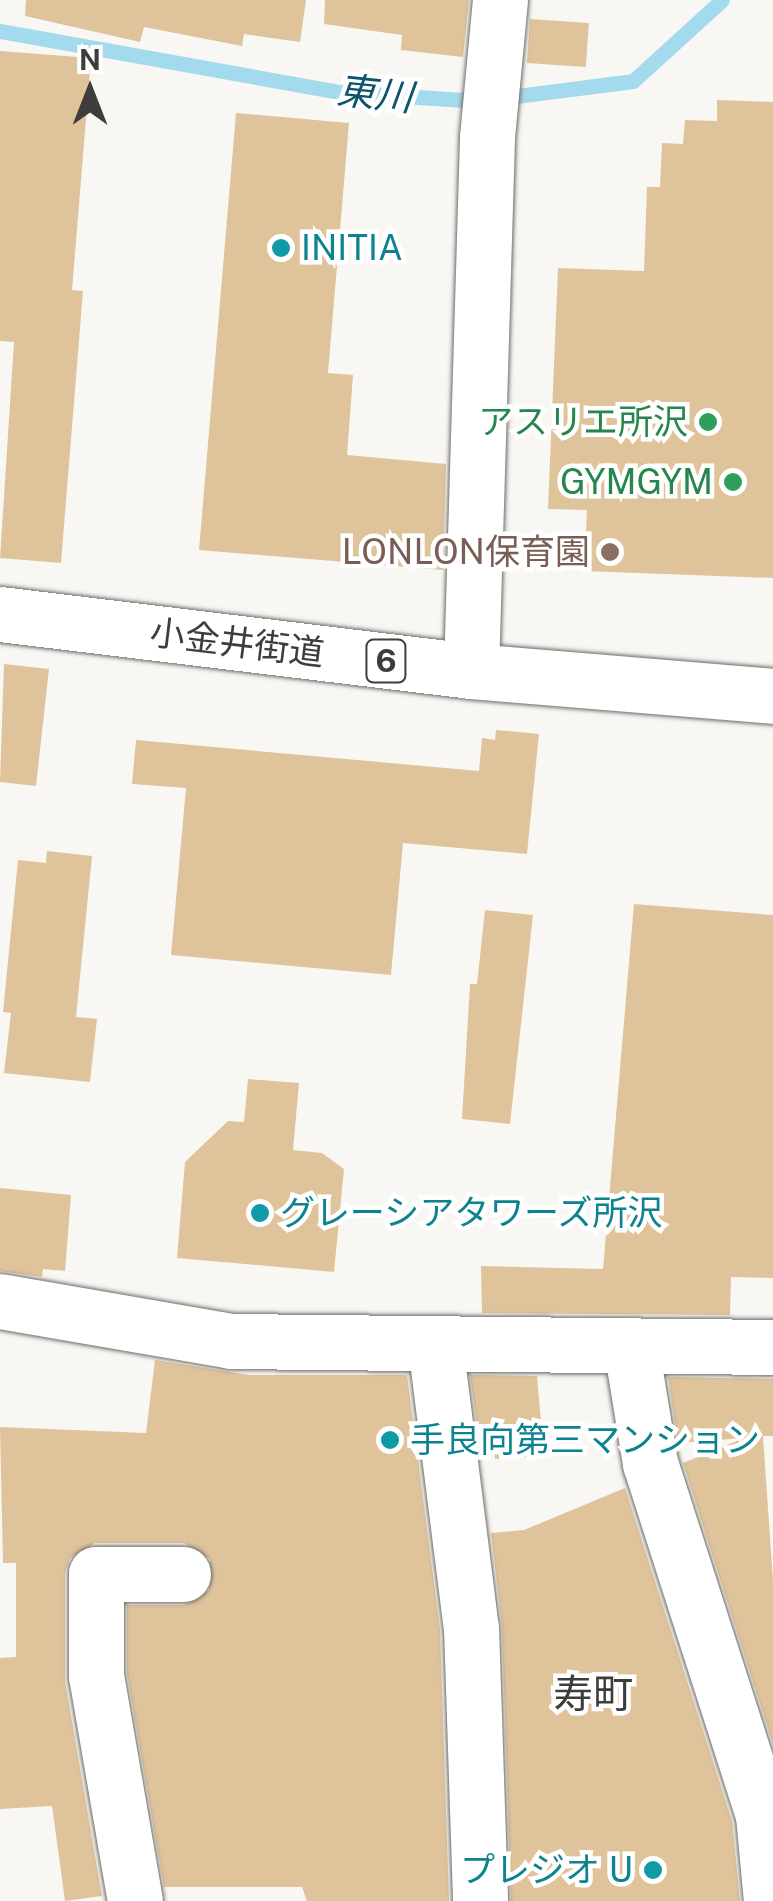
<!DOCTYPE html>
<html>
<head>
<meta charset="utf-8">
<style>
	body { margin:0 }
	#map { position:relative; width:773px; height:1901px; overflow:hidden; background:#f9f7f4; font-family:"Public Sans","Noto Sans JP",sans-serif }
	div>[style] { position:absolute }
	.stream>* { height:15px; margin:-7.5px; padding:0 7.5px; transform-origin:7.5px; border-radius:7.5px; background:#a4daee }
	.building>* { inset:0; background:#dfc49b; transform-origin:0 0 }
	.roads { filter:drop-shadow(0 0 2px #6f6d6a) drop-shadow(0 0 2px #6f6d6a) }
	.minor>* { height:55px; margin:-27.5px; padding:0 27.5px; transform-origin:27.5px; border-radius:27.5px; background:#fff }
	.major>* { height:55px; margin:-27.5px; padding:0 27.5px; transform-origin:27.5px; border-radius:27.5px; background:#fff }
	.dots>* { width:28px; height:28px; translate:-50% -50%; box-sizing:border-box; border:5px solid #fff; border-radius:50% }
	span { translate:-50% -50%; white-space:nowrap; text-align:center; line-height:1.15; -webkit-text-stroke:9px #fff; paint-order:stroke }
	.shield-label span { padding:2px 8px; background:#fff; border:2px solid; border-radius:8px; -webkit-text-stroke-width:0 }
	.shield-label { font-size:32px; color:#3d3d3b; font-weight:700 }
	.culture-label { font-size:35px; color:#0d838f }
	.left { translate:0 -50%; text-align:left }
	.right { translate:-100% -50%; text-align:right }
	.leisure-label { font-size:35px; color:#27864d }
	.education-label { font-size:35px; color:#785e54 }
	.street-label { font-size:35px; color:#3d3d3b }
	.water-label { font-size:38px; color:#0c5469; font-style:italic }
	.quarter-label { font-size:40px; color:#3d3d3b }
	.north { position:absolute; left:40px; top:40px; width:100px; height:100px; -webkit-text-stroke:8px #fff; paint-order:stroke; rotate:0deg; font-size:28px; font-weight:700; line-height:40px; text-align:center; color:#3d3d3b }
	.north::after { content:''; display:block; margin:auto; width:35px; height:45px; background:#3d3d3b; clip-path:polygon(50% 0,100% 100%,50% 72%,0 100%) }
</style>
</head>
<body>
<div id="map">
	<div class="stream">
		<div style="left:0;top:31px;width:344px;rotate:10.2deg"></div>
		<div style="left:339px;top:92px;width:141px;rotate:3.7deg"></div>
		<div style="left:502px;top:98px;width:132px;rotate:-7.4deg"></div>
		<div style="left:633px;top:81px;width:120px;rotate:-42.3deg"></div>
	</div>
	<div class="building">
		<div style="clip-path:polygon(26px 0,306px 0,300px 42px,244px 34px,242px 46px,144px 27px,140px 42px,25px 16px)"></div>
		<div style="clip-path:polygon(325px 0,469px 0,463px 57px,401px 50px,402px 35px,324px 24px)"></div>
		<div style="left:530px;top:19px;width:59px;height:44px;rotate:4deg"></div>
		<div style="clip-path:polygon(0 51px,91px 58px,72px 290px,83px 291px,61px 563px,0 558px,14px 342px,0 341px)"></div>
		<div style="clip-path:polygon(717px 100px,773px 102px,773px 578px,584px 571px,587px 510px,548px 509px,558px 268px,644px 271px,647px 187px,660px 187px,662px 143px,683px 144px,685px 120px,717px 121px)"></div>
		<div style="clip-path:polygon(236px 113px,349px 123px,328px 373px,353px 375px,347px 455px,446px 464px,443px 570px,199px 550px)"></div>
		<div style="clip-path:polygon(4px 664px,49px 669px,36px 786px,0 782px)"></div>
		<div style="clip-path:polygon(496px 730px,539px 734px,527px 854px,403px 843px,391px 975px,171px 955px,186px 788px,132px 784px,136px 740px,479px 771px,482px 738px,495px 740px)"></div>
		<div style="clip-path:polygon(47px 851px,92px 856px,76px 1017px,97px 1019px,90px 1082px,4px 1073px,11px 1013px,3px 1012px,18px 860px,46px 863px)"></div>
		<div style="clip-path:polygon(634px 904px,773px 915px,773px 1278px,731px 1277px,730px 1315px,482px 1313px,481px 1266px,603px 1269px)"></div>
		<div style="clip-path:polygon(485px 910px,533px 915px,510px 1124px,462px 1119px,470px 984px,477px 984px)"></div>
		<div style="clip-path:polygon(248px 1079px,299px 1083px,293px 1150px,322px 1153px,344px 1169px,334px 1272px,177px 1258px,185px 1162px,228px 1121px,244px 1122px)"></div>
		<div style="clip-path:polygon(0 1188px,71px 1195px,65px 1271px,43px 1269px,42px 1277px,0 1271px)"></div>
		<div style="clip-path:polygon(155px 1360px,249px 1375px,407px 1375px,440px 1630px,449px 1901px,307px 1901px,302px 1887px,164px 1887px,127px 1673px,127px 1605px,184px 1605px,209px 1590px,210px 1559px,184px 1543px,95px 1543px,70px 1558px,65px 1573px,65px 1681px,102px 1896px,65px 1901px,52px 1806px,0 1809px,0 1658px,16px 1657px,16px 1563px,3px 1563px,0 1427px,146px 1433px)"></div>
		<div style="clip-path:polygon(470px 1375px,537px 1376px,544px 1455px,495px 1459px,493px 1432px,478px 1433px)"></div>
		<div style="clip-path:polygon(668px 1377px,773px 1379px,773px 1436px,763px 1436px,773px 1581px,773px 1744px,683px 1463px,744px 1438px,678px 1443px)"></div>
		<div style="clip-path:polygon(625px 1488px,732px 1821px,740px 1901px,511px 1901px,502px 1626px,491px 1533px,524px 1530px)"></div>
	</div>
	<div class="roads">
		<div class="minor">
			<div style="left:471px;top:671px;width:534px;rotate:-88.28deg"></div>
			<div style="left:487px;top:137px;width:138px;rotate:-84.6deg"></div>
			<div style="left:0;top:1301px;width:234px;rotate:9.8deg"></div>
			<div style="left:231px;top:1341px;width:542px;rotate:0.63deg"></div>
			<div style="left:435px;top:1344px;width:285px;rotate:82.8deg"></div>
			<div style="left:471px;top:1627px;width:274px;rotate:88.1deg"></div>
			<div style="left:631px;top:1347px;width:118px;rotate:80.7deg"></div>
			<div style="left:650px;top:1463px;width:370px;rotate:72.2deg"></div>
			<div style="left:763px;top:1815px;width:86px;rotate:84.7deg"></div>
			<div style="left:135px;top:1901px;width:228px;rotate:-99.8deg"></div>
			<div style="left:96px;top:1676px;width:102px;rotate:-90deg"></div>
			<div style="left:96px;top:1574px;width:87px"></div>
		</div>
		<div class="major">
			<div style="left:0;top:614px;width:474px;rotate:6.9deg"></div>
			<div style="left:471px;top:671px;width:303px;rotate:4.7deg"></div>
		</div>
	</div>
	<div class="dots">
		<div style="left:281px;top:248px;background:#0f9aa8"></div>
		<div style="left:708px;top:422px;background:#2e9e5b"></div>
		<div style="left:733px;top:482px;background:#2e9e5b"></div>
		<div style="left:610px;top:552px;background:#8d6e63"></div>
		<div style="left:260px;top:1213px;background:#0f9aa8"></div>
		<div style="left:390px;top:1440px;background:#0f9aa8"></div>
		<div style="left:653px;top:1870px;background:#0f9aa8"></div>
	</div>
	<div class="shield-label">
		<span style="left:386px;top:661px">6</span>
	</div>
	<div class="culture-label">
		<span class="left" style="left:301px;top:248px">INITIA</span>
		<span class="left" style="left:280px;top:1213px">グレーシアタワーズ所沢</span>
		<span class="left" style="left:410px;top:1440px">手良向第三マンション</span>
		<span class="right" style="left:633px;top:1870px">プレジオ U</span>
	</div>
	<div class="leisure-label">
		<span class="right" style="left:688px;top:422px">アスリエ所沢</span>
		<span class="right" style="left:713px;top:482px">GYMGYM</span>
	</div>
	<div class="education-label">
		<span class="right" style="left:590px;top:552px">LONLON保育園</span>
	</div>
	<div class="street-label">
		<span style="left:237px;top:643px;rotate:7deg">小金井街道</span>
	</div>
	<div class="water-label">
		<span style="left:375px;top:94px;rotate:6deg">東川</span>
	</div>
	<div class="quarter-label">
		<span style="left:593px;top:1694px">寿町</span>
	</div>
	<div class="north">N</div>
</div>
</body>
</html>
